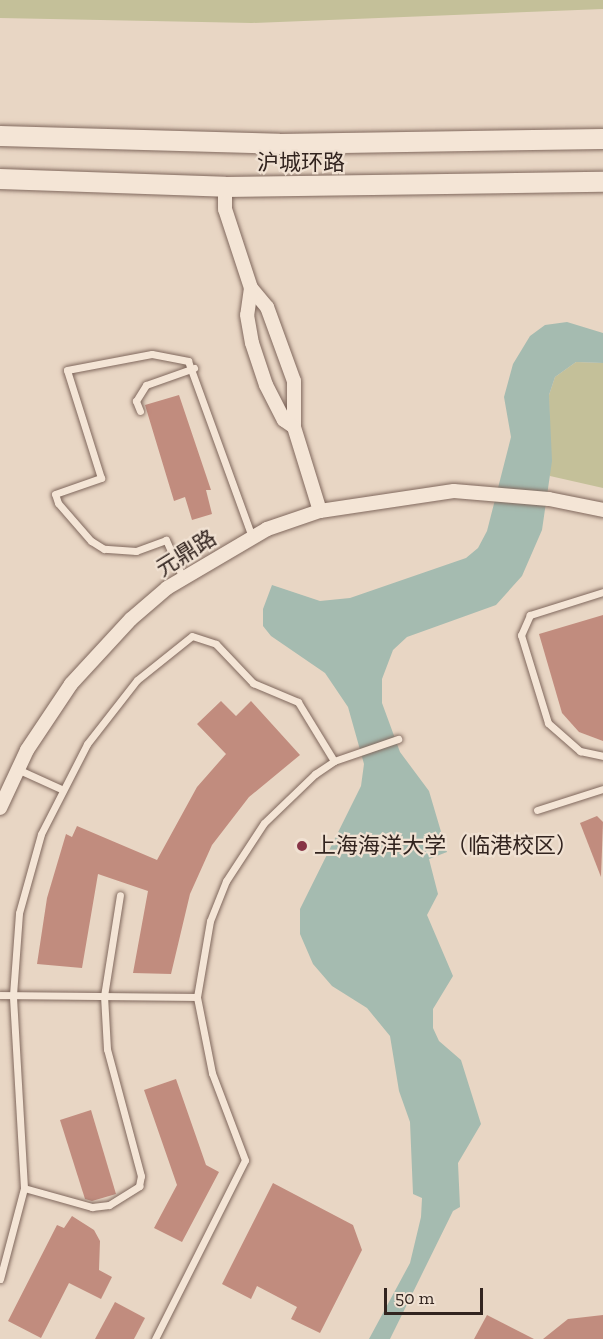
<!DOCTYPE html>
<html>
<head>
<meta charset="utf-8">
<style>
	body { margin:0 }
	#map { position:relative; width:603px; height:1339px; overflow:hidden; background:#e8d6c4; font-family:"Zilla Slab","Noto Sans SC",serif }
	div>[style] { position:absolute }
	.green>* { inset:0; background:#c4c099 }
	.water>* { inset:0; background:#a5bbb0 }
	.building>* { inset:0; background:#c18c7e }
	.roads { filter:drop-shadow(0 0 2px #80685d) drop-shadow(0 0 2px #80685d) }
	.service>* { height:7px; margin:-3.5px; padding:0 3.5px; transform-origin:3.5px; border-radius:3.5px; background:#f4e5d6 }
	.minor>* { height:14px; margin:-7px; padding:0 7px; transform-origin:7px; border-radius:7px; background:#f4e5d6 }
	.secondary>* { height:20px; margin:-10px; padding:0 10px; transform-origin:10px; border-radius:10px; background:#f4e5d6 }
	.dots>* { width:16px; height:16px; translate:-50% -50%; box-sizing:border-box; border:3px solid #f0e1d2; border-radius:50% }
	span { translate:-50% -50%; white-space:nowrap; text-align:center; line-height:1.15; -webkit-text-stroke:4.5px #f0e1d2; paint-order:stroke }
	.street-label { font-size:22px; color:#32241f }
	.poi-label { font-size:22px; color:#32241f }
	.left { translate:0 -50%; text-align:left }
	.scale { position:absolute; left:384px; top:1288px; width:99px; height:27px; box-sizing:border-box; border:3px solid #32241f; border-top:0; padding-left:8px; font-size:18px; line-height:21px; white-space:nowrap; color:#32241f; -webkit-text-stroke:4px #f0e1d2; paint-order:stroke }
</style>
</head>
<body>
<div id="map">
	<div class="green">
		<div style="clip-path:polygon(0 0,603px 0,603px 9px,252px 23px,0 18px)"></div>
		<div style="clip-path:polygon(576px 362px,603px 363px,603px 488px,550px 476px,549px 395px,555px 377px)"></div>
	</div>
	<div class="water">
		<div style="clip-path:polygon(567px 322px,603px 333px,603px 363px,576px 362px,555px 377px,549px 395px,552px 461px,542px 530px,522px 576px,496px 605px,407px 637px,393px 650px,382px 679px,382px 703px,400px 752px,429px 791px,447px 852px,429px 859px,438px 894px,427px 915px,453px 976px,433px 1009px,433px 1028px,439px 1041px,461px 1060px,481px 1124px,458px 1163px,460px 1207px,453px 1211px,390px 1339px,369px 1339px,410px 1263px,421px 1217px,422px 1198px,413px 1194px,410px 1122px,399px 1091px,390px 1036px,367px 1008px,332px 986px,313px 964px,300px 934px,300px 909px,361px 786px,364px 764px,348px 707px,325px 673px,271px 636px,263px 626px,263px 609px,272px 585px,320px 601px,350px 598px,466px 558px,478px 548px,487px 531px,511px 437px,504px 397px,513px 364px,530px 336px,545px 325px)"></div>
	</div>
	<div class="building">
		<div style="clip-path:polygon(179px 395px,211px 490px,206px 490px,212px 514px,192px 520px,185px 497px,174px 501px,145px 405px)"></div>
		<div style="clip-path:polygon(603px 615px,603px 741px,579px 732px,562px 713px,539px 634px)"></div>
		<div style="clip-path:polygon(221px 701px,236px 716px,251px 701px,300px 755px,249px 797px,212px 845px,190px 894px,171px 974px,133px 973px,148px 891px,98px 874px,82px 968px,37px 964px,47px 898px,66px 834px,72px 837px,77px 826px,157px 860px,197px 787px,226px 754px,197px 724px)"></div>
		<div style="clip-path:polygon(597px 816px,603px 822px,601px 877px,580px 823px)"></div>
		<div style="clip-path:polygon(176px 1079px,206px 1165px,219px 1172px,182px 1242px,154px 1228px,177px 1185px,144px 1090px)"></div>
		<div style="clip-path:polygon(91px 1110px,116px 1194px,92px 1201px,85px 1199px,60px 1120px)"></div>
		<div style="clip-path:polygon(273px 1183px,353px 1225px,362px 1250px,320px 1333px,291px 1319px,297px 1307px,257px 1286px,251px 1299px,222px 1284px)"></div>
		<div style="clip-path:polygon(72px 1216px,94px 1230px,100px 1241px,99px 1270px,112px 1277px,101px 1299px,69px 1283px,41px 1338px,8px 1321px,57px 1225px,64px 1228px)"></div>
		<div style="clip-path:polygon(115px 1302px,145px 1318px,134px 1339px,95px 1339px)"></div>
		<div style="clip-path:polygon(487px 1315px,534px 1339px,474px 1339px)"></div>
		<div style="clip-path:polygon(603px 1315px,603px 1339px,543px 1339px,568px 1319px)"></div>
	</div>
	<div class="roads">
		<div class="service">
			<div style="left:140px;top:411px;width:11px;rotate:-112deg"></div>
			<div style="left:136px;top:401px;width:19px;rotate:-58deg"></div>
			<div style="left:146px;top:385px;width:51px;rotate:-19.5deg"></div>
			<div style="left:183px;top:578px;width:42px;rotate:-114.1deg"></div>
			<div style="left:166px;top:540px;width:32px;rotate:160deg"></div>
			<div style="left:136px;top:551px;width:32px;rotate:-176deg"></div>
			<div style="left:104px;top:549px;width:15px;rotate:-148deg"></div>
			<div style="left:91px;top:541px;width:50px;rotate:-131deg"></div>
			<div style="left:58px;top:503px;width:9px;rotate:-108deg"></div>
			<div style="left:55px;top:494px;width:49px;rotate:-19.2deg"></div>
			<div style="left:101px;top:478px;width:113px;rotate:-107.5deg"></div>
			<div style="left:67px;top:370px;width:86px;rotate:-10.7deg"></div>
			<div style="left:152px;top:354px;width:37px;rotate:11deg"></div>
			<div style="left:188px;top:361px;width:187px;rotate:70deg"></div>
			<div style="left:603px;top:592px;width:77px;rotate:162.5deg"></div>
			<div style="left:530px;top:615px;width:22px;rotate:114deg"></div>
			<div style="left:521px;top:635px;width:92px;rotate:72.9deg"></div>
			<div style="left:548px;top:723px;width:43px;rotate:41.2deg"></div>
			<div style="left:580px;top:751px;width:24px;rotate:12deg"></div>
			<div style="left:17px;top:769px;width:48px;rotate:24.4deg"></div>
			<div style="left:537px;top:810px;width:69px;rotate:-17.7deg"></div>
			<div style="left:0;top:995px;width:197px;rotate:0.6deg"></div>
			<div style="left:24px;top:1188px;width:71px;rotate:15.6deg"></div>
			<div style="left:92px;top:1207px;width:17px;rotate:-7deg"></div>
			<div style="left:109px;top:1205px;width:36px;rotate:-32deg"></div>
			<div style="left:139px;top:1186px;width:10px;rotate:-79deg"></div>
			<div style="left:141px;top:1176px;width:131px;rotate:-105deg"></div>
			<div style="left:107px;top:1049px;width:53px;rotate:-93.2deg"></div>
			<div style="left:104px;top:996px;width:102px;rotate:-81deg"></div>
			<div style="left:0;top:1279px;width:94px;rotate:-75.2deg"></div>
			<div style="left:24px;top:1188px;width:193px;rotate:-93.3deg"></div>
			<div style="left:13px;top:995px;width:82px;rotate:-85.8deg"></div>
			<div style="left:19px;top:913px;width:82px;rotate:-74.4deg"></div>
			<div style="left:41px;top:834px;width:101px;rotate:-62.9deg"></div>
			<div style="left:87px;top:744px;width:81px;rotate:-52deg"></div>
			<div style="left:137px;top:680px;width:70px;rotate:-38.7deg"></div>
			<div style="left:192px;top:636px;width:25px;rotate:18deg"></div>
			<div style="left:216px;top:644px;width:54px;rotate:46.5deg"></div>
			<div style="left:253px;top:683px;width:49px;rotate:22.9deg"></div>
			<div style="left:298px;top:702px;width:69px;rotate:58.6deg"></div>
			<div style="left:155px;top:1339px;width:200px;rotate:-63.3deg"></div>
			<div style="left:245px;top:1160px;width:93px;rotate:-110.8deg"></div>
			<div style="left:212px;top:1073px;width:77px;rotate:-101.2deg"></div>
			<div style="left:197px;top:997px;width:77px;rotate:-80.3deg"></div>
			<div style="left:210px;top:921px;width:43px;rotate:-68.2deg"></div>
			<div style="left:226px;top:881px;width:69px;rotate:-56.8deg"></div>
			<div style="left:264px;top:823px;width:71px;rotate:-43.9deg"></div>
			<div style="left:315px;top:774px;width:23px;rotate:-34deg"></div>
			<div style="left:334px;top:761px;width:68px;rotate:-19deg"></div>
		</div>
		<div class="minor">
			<div style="left:225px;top:187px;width:22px;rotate:90deg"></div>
			<div style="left:225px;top:209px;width:83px;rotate:71.8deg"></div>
			<div style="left:251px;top:288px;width:25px;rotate:50deg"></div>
			<div style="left:267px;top:307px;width:79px;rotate:70deg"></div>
			<div style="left:294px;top:381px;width:46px;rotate:90deg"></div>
			<div style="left:294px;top:427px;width:88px;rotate:72.8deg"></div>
			<div style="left:251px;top:288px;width:27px;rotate:98deg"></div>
			<div style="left:247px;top:315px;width:28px;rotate:80deg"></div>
			<div style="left:252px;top:343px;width:44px;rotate:71.6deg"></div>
			<div style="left:266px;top:385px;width:39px;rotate:63deg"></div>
			<div style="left:284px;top:420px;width:12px;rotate:35deg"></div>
			<div style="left:0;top:808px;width:64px;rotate:-65deg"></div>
			<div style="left:27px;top:750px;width:79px;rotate:-56.3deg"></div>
			<div style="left:71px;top:684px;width:88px;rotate:-47.3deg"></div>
			<div style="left:131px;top:619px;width:48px;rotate:-40.7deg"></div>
			<div style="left:167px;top:588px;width:116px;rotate:-30.5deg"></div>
			<div style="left:267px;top:529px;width:56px;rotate:-18.8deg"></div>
			<div style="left:320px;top:511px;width:135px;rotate:-8.5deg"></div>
			<div style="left:454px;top:491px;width:95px;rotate:4.8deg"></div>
			<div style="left:549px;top:499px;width:55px;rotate:11.5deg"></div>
		</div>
		<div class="secondary">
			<div style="left:0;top:136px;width:279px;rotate:1.6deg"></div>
			<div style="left:279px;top:144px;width:324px;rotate:-0.9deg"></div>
			<div style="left:0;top:179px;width:225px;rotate:2deg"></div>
			<div style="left:225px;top:187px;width:378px;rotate:-0.8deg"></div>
		</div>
	</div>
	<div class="dots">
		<div style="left:302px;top:846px;background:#873446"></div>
	</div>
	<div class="street-label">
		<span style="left:301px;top:163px">沪城环路</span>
		<span style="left:186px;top:553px;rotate:-32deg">元鼎路</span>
	</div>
	<div class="poi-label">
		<span class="left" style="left:314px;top:846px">上海海洋大学（临港校区）</span>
	</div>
	<div class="scale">50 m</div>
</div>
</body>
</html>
